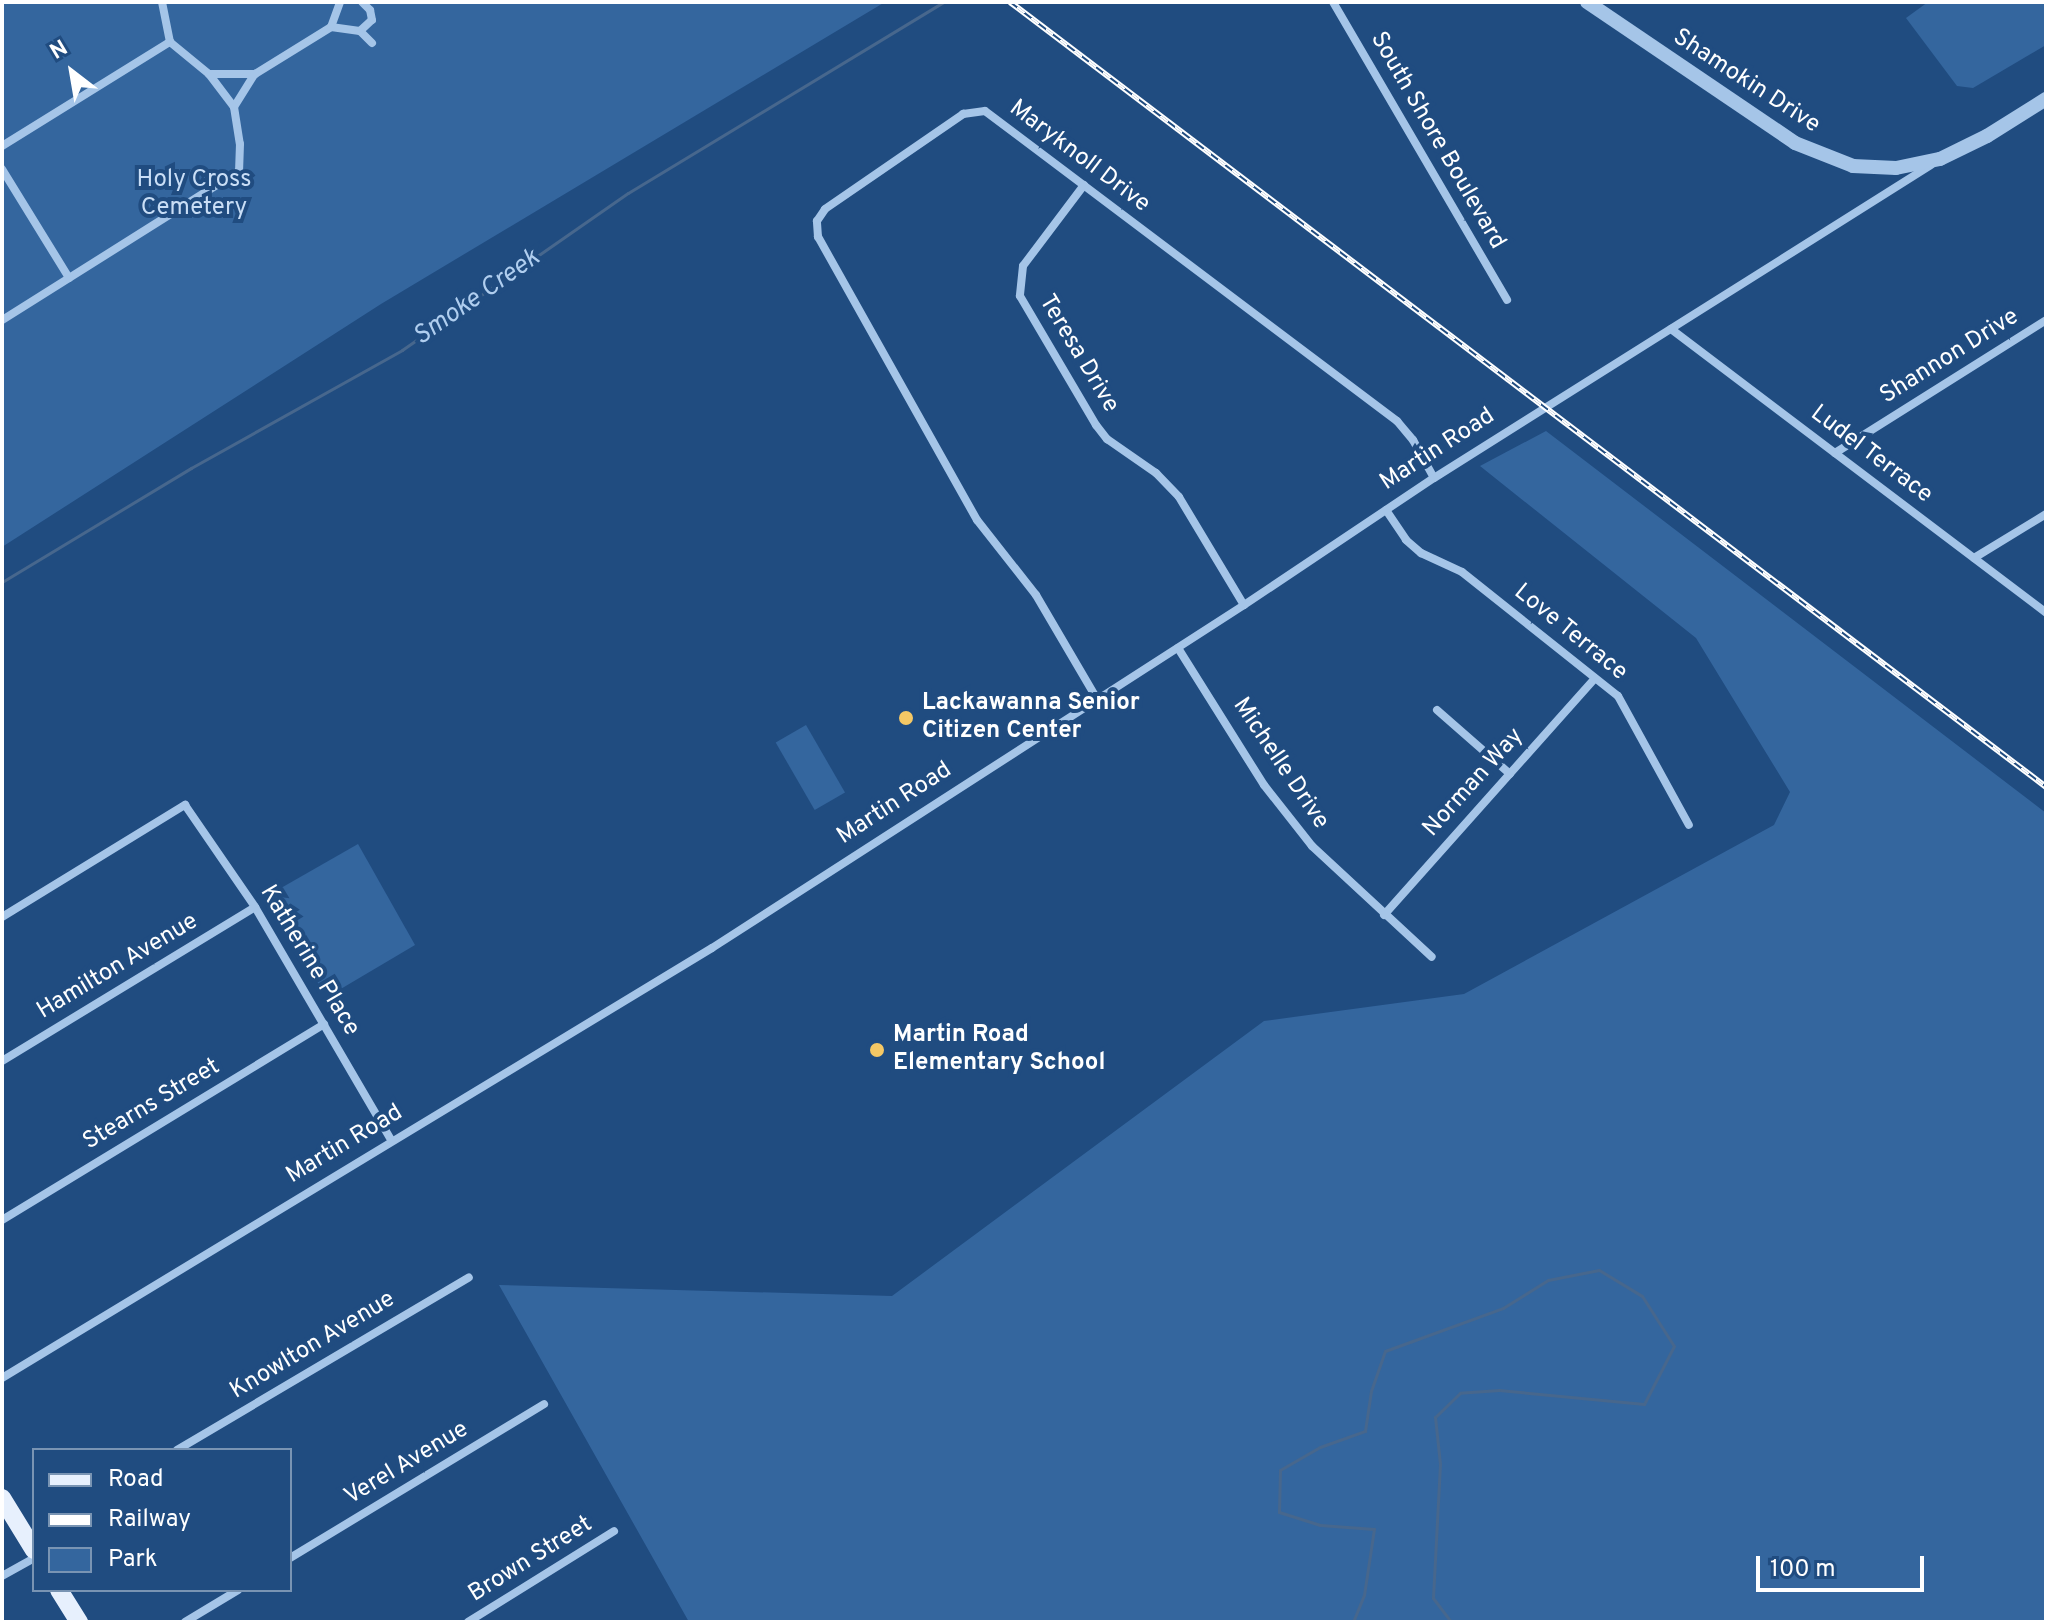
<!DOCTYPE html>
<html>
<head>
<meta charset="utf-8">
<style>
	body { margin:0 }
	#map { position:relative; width:2048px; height:1624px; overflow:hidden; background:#204c80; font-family:Overpass,sans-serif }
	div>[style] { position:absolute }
	.green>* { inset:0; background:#34669e; transform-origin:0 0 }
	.stream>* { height:3px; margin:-1.5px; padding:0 1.5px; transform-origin:1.5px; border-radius:1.5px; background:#47678d }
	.minor>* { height:8px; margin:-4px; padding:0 4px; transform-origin:4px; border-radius:4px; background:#a5c5e8 }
	.tertiary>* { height:14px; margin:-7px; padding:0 7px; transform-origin:7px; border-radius:7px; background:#a5c5e8 }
	.primary>* { height:18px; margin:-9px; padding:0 9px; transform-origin:9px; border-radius:9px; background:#e7f0fd }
	.rail>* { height:6px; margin-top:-3px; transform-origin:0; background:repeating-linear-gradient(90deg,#204c80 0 9px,#fff 0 18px); box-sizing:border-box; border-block:2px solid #fff }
	.dots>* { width:22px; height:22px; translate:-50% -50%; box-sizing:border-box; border:4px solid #204c80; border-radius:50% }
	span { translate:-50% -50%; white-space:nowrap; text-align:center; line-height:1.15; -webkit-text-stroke:8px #204c80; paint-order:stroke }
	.street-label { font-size:24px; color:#fff }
	.park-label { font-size:24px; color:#c9def6 }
	.poi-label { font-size:24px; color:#fff; font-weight:700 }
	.left { translate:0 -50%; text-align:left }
	.water-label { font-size:26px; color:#b0ceef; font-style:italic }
	.frame { position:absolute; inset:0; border:4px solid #fff; pointer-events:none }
	.legend { position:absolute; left:32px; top:1448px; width:260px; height:144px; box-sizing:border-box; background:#204c80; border:2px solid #7994b3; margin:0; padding:10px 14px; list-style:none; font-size:24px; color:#fff }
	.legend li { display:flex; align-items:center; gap:16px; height:40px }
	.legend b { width:40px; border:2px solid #7994b3 }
	.north { position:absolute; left:32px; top:32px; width:80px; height:80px; -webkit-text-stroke:6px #204c80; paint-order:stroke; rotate:329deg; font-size:22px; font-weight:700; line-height:32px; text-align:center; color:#fff }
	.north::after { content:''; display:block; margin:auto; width:28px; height:36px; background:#fff; clip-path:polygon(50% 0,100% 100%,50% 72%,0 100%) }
	.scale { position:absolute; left:1756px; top:1556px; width:168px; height:36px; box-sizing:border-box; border:4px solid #fff; border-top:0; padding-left:10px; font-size:24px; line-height:28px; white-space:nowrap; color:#fff; -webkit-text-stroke:6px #204c80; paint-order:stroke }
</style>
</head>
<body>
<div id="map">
	<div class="green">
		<div style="clip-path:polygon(2px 2px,885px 2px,381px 304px,2px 547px)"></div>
		<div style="clip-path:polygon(1928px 2px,2045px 2px,2046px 45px,1973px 88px,1957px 86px,1906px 18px)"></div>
		<div style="clip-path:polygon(1546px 431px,2046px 813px,2046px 1622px,689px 1622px,499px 1285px,892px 1296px,1264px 1021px,1464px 994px,1774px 825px,1790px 792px,1696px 638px,1480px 466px)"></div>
		<div style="left:806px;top:725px;width:78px;height:35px;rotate:60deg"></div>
		<div style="clip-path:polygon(358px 844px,415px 945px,339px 990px,320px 987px,267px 896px)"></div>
	</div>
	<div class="stream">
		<div style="left:2px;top:582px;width:221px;rotate:-31.1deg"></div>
		<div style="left:191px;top:468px;width:242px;rotate:-29.2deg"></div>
		<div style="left:402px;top:350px;width:275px;rotate:-34.8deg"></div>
		<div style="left:628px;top:193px;width:369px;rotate:-31.2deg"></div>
		<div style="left:1353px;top:1622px;width:29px;rotate:-68deg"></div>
		<div style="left:1364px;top:1595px;width:67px;rotate:-81.4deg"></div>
		<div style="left:1374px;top:1529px;width:54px;rotate:-175.8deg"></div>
		<div style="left:1320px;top:1525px;width:43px;rotate:-162.4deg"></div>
		<div style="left:1279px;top:1512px;width:42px;rotate:-88.6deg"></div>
		<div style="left:1280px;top:1470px;width:46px;rotate:-29.9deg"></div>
		<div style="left:1320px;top:1447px;width:48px;rotate:-19.6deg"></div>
		<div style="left:1365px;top:1431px;width:40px;rotate:-81.5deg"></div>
		<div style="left:1371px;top:1391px;width:42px;rotate:-70.7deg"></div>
		<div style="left:1385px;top:1351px;width:126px;rotate:-20deg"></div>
		<div style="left:1503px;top:1308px;width:53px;rotate:-31.9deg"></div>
		<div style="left:1548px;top:1280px;width:52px;rotate:-11.1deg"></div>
		<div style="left:1599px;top:1270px;width:50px;rotate:31.2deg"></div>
		<div style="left:1642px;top:1296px;width:59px;rotate:57.4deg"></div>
		<div style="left:1674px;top:1346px;width:65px;rotate:117.3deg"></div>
		<div style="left:1644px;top:1404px;width:146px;rotate:-174.5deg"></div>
		<div style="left:1499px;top:1390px;width:39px;rotate:176deg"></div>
		<div style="left:1460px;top:1393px;width:35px;rotate:136deg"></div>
		<div style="left:1435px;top:1417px;width:47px;rotate:83.9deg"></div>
		<div style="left:1440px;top:1464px;width:134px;rotate:93deg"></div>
		<div style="left:1433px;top:1598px;width:30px;rotate:53deg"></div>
	</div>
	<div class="minor">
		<div style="left:162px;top:2px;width:41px;rotate:78.7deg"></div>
		<div style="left:1333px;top:2px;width:345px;rotate:59.7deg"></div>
		<div style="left:331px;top:27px;width:29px;rotate:8deg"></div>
		<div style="left:360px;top:31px;width:17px;rotate:45deg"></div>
		<div style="left:360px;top:31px;width:16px;rotate:-43deg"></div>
		<div style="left:372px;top:20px;width:10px;rotate:-101deg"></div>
		<div style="left:370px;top:10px;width:11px;rotate:-135deg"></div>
		<div style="left:209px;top:74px;width:46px"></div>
		<div style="left:255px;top:74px;width:89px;rotate:-31.7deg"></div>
		<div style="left:331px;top:27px;width:27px;rotate:-70deg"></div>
		<div style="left:234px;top:107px;width:39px;rotate:-58deg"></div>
		<div style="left:2px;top:146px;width:198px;rotate:-31.8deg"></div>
		<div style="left:170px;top:42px;width:50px;rotate:39.4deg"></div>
		<div style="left:209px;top:74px;width:41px;rotate:52.9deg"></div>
		<div style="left:234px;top:107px;width:37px;rotate:81deg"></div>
		<div style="left:240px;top:144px;width:27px;rotate:92deg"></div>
		<div style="left:239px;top:171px;width:280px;rotate:147.8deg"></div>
		<div style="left:2px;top:169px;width:128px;rotate:58.4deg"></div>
		<div style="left:1084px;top:185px;width:101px;rotate:127deg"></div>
		<div style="left:1023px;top:266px;width:30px;rotate:96deg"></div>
		<div style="left:1020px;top:296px;width:150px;rotate:59.5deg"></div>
		<div style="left:1096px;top:425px;width:18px;rotate:52deg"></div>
		<div style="left:1107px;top:439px;width:60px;rotate:34.8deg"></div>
		<div style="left:1156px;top:473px;width:33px;rotate:46deg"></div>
		<div style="left:1179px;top:497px;width:126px;rotate:59deg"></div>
		<div style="left:1671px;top:329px;width:470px;rotate:37.1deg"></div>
		<div style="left:1835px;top:453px;width:249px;rotate:-32.2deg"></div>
		<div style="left:1386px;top:510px;width:36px;rotate:56deg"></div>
		<div style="left:1406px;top:540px;width:20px;rotate:41deg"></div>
		<div style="left:1421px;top:553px;width:45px;rotate:24.9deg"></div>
		<div style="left:1462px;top:572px;width:199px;rotate:38.5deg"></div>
		<div style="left:1618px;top:696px;width:147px;rotate:61.2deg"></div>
		<div style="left:1974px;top:558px;width:84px;rotate:-31.4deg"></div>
		<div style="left:1178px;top:648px;width:162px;rotate:57.9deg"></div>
		<div style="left:1264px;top:785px;width:78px;rotate:51.8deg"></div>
		<div style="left:1312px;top:846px;width:163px;rotate:42.8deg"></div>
		<div style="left:1097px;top:699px;width:121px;rotate:-120.4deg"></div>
		<div style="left:1036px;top:595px;width:95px;rotate:-128.2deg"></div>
		<div style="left:977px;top:520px;width:325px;rotate:-119.3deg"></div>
		<div style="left:818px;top:237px;width:16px;rotate:-94deg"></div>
		<div style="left:817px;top:221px;width:14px;rotate:-56deg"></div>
		<div style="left:825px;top:209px;width:168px;rotate:-34.5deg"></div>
		<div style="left:963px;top:114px;width:22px;rotate:-8deg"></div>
		<div style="left:985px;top:111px;width:516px;rotate:36.96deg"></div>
		<div style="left:1397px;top:421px;width:25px;rotate:50deg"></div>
		<div style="left:1413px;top:440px;width:43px;rotate:61.1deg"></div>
		<div style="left:1437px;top:710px;width:97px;rotate:41.2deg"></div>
		<div style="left:1384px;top:915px;width:317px;rotate:-48.3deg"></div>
		<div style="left:2px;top:917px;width:215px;rotate:-31.5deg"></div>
		<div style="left:185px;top:805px;width:124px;rotate:55.5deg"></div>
		<div style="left:255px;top:907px;width:271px;rotate:59.7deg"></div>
		<div style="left:2px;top:1061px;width:296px;rotate:-31.3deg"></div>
		<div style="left:2px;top:1220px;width:377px;rotate:-31.3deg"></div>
		<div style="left:2px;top:1378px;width:830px;rotate:-31.2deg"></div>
		<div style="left:712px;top:948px;width:633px;rotate:-32.81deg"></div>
		<div style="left:1244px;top:605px;width:229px;rotate:-33.8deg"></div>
		<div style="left:1434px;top:478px;width:587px;rotate:-32.2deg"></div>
		<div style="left:177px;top:1450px;width:339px;rotate:-30.6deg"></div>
		<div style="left:290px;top:1558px;width:297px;rotate:-31.2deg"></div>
		<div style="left:2px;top:1576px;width:37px;rotate:-29deg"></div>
		<div style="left:185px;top:1622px;width:62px;rotate:-31.1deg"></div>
		<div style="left:468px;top:1622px;width:172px;rotate:-31.9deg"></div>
	</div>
	<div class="tertiary">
		<div style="left:1587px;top:2px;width:251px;rotate:34.1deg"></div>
		<div style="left:1795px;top:143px;width:62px;rotate:21.6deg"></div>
		<div style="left:1853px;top:166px;width:43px;rotate:2.7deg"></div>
		<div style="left:1896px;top:168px;width:45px;rotate:-11.6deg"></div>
		<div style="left:1940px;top:159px;width:52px;rotate:-26.1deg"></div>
		<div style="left:1987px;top:136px;width:70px;rotate:-32.1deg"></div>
	</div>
	<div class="primary">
		<div style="left:2px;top:1498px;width:61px;rotate:58.4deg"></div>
		<div style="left:59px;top:1590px;width:38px;rotate:58deg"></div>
	</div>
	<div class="rail">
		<div style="left:1010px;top:2px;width:1300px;rotate:37.15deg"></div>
	</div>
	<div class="dots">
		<div style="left:906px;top:718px;background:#f5c865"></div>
		<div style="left:877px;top:1050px;background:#f5c865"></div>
	</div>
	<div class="street-label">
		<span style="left:1746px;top:82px;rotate:33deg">Shamokin Drive</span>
		<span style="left:1437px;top:141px;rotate:60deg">South Shore Boulevard</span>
		<span style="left:1079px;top:157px;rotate:37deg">Maryknoll Drive</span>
		<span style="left:1078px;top:354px;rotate:59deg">Teresa Drive</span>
		<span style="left:1950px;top:357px;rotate:-32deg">Shannon Drive</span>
		<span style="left:1438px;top:450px;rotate:-33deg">Martin Road</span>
		<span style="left:1871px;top:455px;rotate:37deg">Ludel Terrace</span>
		<span style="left:1570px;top:633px;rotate:39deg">Love Terrace</span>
		<span style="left:1280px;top:764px;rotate:56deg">Michelle Drive</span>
		<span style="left:1474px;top:783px;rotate:-48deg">Norman Way</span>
		<span style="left:895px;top:804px;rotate:-33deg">Martin Road</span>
		<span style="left:309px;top:961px;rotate:59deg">Katherine Place</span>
		<span style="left:118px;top:967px;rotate:-31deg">Hamilton Avenue</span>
		<span style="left:152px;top:1105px;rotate:-31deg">Stearns Street</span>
		<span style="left:345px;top:1145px;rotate:-31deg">Martin Road</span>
		<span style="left:313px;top:1346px;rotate:-31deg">Knowlton Avenue</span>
		<span style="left:407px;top:1464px;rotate:-31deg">Verel Avenue</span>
		<span style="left:531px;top:1560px;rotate:-32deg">Brown Street</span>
	</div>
	<div class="park-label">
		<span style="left:194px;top:195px">Holy Cross<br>Cemetery</span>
	</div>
	<div class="poi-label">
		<span class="left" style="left:922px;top:718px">Lackawanna Senior<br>Citizen Center</span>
		<span class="left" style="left:893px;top:1050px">Martin Road<br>Elementary School</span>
	</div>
	<div class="water-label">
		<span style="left:477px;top:298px;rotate:-35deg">Smoke Creek</span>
	</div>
	<div class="frame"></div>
	<ul class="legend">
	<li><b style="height:10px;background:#e7f0fd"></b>Road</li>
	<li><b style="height:10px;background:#fff"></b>Railway</li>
	<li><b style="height:22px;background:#34669e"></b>Park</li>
	</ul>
	<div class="north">N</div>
	<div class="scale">100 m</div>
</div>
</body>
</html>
